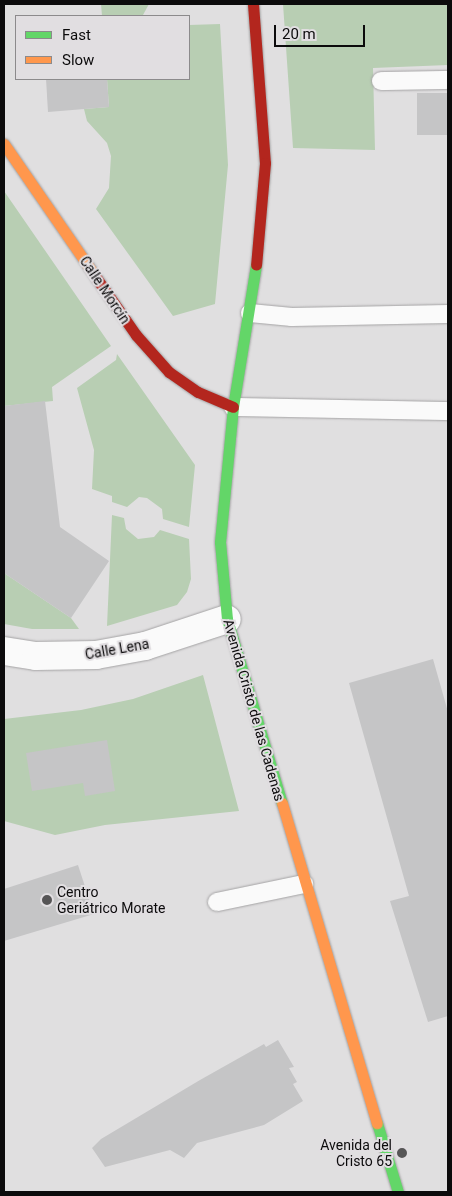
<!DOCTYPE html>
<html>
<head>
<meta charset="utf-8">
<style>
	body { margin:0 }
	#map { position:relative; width:452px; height:1196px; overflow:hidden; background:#e0dfe0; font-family:Roboto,sans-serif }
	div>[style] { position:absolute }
	.green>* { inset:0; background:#b8ceb3 }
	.building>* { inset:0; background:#c5c5c6; transform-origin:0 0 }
	.roads { filter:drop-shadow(0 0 1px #a4a3a4) drop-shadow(0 0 1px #a4a3a4) }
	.lane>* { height:18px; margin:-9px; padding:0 9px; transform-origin:9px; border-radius:9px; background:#fafafa }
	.street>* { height:28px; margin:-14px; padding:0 14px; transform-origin:14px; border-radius:14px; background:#fafafa }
	.fast>* { height:11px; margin:-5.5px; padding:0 5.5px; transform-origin:5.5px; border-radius:5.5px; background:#63d668 }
	.slow>* { height:11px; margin:-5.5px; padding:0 5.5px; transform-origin:5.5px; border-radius:5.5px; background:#ff974d }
	.jam>* { height:11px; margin:-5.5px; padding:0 5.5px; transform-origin:5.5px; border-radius:5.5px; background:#b3261e }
	.dots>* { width:14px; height:14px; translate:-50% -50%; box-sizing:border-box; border:2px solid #e1dee1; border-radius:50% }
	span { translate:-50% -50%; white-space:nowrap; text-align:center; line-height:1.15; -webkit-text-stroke:4px #e1dee1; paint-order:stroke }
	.street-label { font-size:14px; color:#0c0b0c }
	.poi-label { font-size:14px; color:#0c0b0c }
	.left { translate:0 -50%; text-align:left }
	.right { translate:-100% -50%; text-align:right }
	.frame { position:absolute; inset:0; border:5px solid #0c0b0c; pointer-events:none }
	.legend { position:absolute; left:15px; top:15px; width:175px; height:65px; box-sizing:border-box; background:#e1dee1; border:1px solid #8c8a8c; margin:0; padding:6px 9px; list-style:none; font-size:15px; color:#0c0b0c }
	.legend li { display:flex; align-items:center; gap:10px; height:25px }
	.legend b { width:25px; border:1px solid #8c8a8c }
	.scale { position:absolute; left:274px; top:25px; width:91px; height:22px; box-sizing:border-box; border:2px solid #0c0b0c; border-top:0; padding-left:6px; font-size:15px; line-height:18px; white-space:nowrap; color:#0c0b0c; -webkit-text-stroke:4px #e1dee1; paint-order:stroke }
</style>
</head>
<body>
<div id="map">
	<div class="green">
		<div style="clip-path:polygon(101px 4px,149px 4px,143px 15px,109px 16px,102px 16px)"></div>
		<div style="clip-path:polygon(283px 4px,448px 4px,448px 65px,373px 68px,375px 150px,293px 148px)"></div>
		<div style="clip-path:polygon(220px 24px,228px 165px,215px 304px,173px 316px,96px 209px,109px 188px,111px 156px,107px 143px,87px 121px,84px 109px,109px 107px,107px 79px,189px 79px,189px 25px)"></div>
		<div style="clip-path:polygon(4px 191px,111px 346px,52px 387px,53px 401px,4px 406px)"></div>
		<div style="clip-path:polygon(117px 354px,195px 465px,189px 527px,163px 519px,162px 509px,147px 498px,139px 497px,127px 507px,112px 502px,112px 496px,92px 489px,94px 450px,77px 388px,116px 360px)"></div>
		<div style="clip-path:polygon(112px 515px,124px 518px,126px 529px,138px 539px,154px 537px,160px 530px,189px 539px,191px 579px,187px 592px,177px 605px,107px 626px)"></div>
		<div style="clip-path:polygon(4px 573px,71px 618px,79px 629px,32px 629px,4px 624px)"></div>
		<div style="clip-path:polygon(203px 675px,239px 811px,105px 825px,55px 835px,4px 821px,4px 719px,81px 710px,133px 699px)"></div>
	</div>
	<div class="building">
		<div style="clip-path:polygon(46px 79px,107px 79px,109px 107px,48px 112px)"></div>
		<div style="left:417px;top:93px;width:31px;height:42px"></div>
		<div style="clip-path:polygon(45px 401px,60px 527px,109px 561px,71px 618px,4px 573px,4px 406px)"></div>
		<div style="clip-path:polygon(433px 659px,448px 712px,448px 1016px,428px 1022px,390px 901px,409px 896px,349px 683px)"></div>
		<div style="clip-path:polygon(107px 740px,115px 791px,85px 796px,83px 783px,32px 791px,26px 753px)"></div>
		<div style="clip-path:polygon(78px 865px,94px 914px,4px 941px,4px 889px)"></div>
		<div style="clip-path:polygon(278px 1040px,294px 1067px,289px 1068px,297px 1082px,293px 1084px,303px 1101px,264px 1125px,197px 1143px,184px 1158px,170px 1150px,105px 1167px,92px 1148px,101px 1139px,200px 1080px,264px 1044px,266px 1047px)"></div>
	</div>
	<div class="roads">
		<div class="lane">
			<div style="left:381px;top:81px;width:67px;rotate:-0.9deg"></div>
			<div style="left:250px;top:313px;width:42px;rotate:5.4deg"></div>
			<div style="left:292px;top:317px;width:156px;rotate:-1.1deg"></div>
			<div style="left:233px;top:407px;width:215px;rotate:1.1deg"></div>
			<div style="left:217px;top:902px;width:89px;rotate:-11.7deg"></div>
		</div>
		<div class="street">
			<div style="left:4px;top:651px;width:32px;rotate:9deg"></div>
			<div style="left:36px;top:656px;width:60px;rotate:-1deg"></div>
			<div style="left:96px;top:655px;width:50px;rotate:-10.4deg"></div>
			<div style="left:145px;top:646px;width:86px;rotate:-18.2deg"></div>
		</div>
		<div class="fast">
			<div style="left:256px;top:265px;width:144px;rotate:99.2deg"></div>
			<div style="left:233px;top:407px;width:136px;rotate:95.5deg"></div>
			<div style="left:220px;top:542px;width:77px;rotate:84.8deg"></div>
			<div style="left:227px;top:619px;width:192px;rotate:73.4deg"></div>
			<div style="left:377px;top:1123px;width:72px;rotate:73.1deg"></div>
		</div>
		<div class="slow">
			<div style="left:4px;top:144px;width:160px;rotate:55.4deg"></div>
			<div style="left:282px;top:803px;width:334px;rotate:73.5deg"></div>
		</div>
		<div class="jam">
			<div style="left:253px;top:4px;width:159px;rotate:85.7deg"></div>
			<div style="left:265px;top:163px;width:102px;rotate:95deg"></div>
			<div style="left:95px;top:276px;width:72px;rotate:55.2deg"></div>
			<div style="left:136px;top:335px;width:50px;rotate:48.3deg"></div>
			<div style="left:169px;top:372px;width:35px;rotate:35deg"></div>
			<div style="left:198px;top:392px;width:38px;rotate:23deg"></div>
		</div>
	</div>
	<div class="dots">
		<div style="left:47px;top:900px;background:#565556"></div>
		<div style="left:402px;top:1153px;background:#565556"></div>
	</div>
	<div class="street-label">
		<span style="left:105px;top:290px;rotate:56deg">Calle Morcín</span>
		<span style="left:117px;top:649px;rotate:-10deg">Calle Lena</span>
		<span style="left:254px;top:710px;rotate:74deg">Avenida Cristo de las Cadenas</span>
	</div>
	<div class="poi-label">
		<span class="left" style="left:57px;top:900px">Centro<br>Geriátrico Morate</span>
		<span class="right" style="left:392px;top:1153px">Avenida del<br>Cristo 65</span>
	</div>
	<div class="frame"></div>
	<ul class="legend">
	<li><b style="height:6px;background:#63d668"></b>Fast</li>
	<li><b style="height:6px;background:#ff974d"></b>Slow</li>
	</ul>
	<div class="scale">20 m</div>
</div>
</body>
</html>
